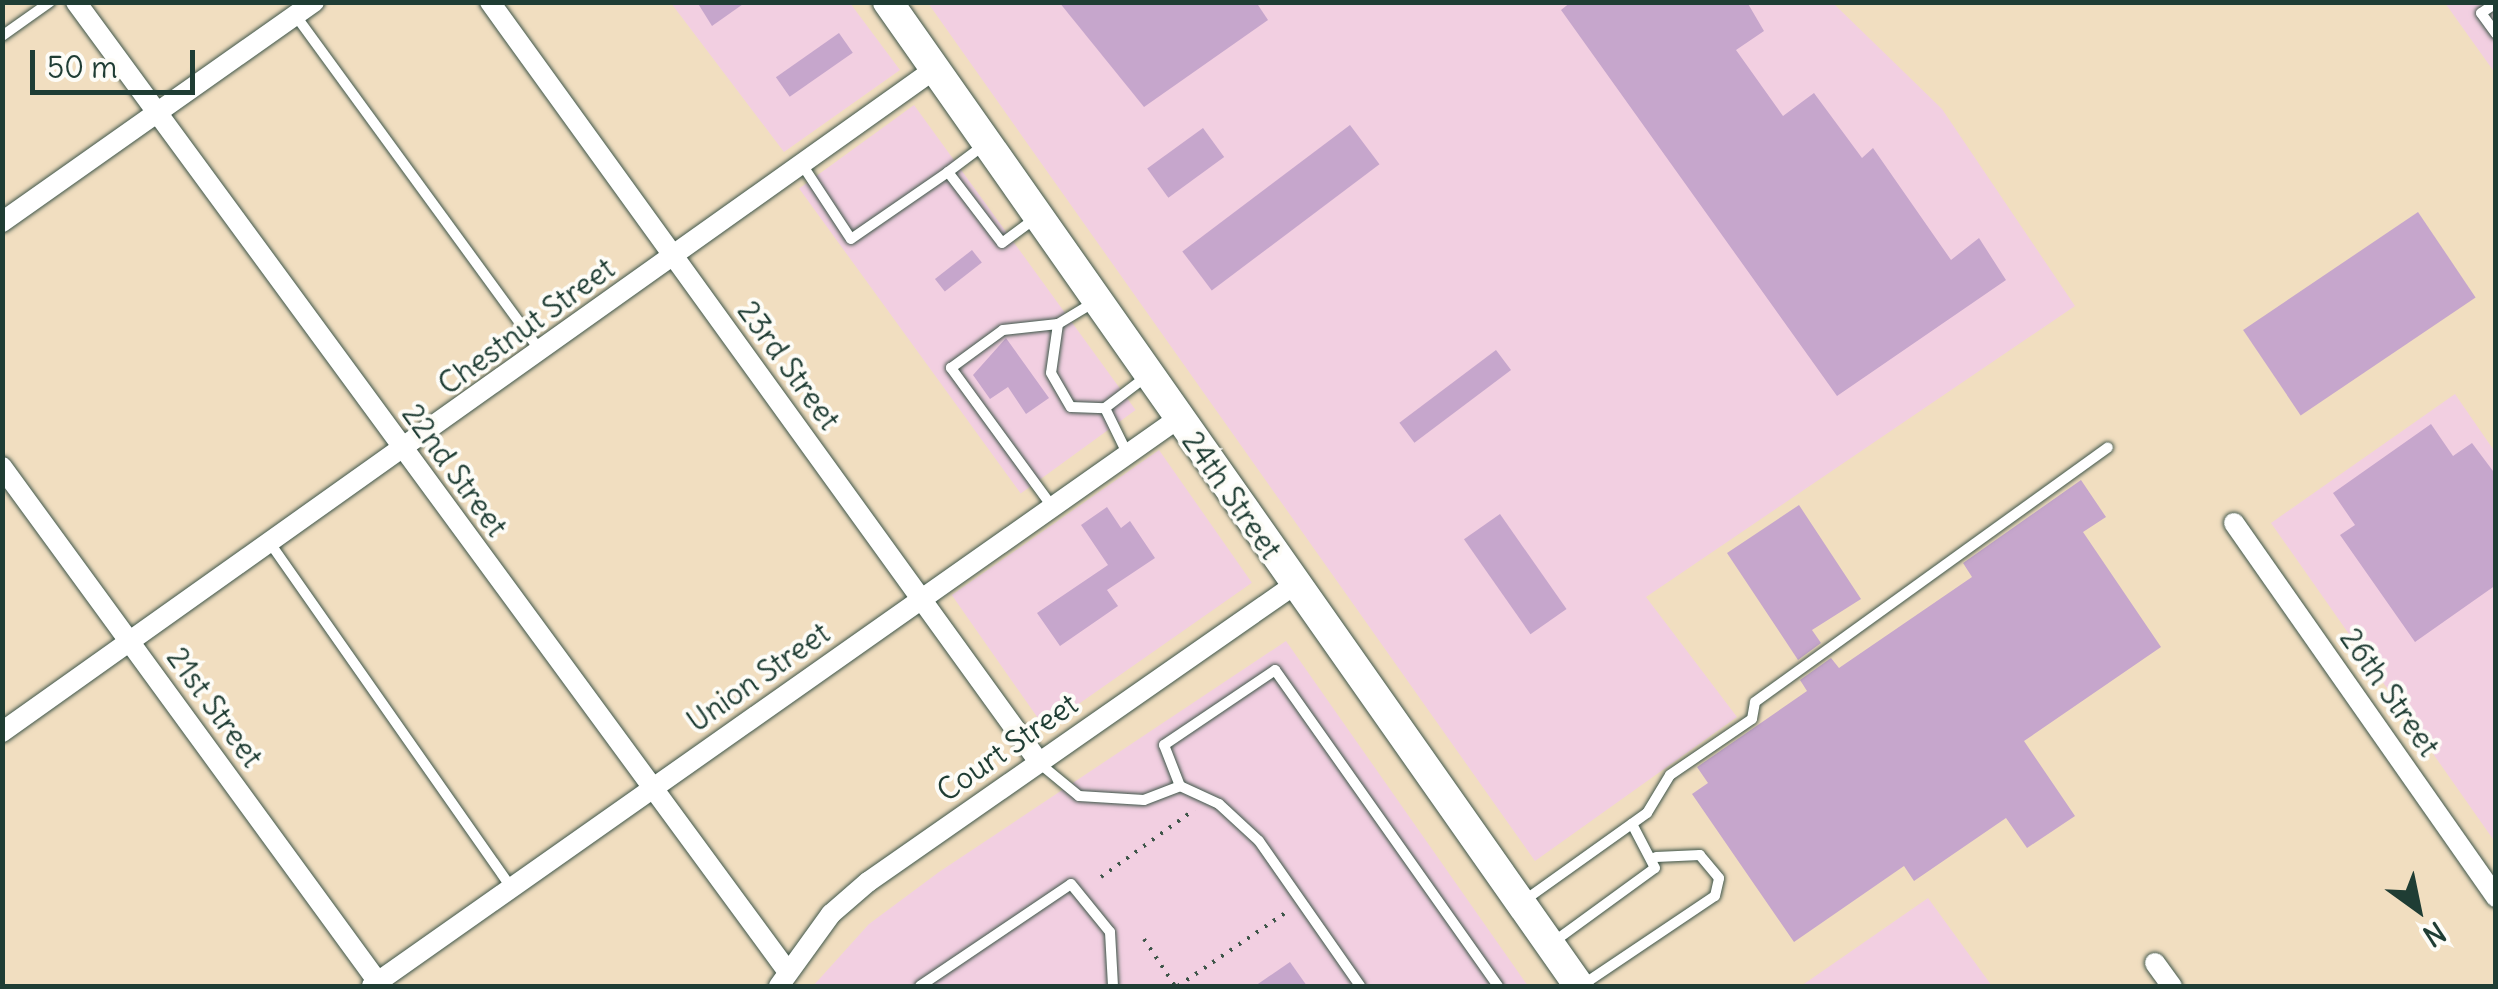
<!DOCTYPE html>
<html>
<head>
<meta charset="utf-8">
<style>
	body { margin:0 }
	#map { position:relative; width:2498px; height:989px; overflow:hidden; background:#f1dec0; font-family:Delius,sans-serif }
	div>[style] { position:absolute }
	.built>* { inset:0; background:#f2cfe1; transform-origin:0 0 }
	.building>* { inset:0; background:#c6a6cc; transform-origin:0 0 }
	.path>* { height:4px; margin-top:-2px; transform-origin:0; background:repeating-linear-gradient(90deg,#3e5549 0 2.5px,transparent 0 10.5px) }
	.roads { filter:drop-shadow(0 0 2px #3e5549) drop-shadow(0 0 2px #3e5549) }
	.lane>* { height:10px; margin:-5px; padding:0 5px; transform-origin:5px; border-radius:5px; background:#fff }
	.street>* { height:20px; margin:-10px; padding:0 10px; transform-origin:10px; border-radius:10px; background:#fff }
	.secondary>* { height:30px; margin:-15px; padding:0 15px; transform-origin:15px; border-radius:15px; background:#fff }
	span { translate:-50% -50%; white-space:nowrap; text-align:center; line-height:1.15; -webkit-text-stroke:8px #fdfcf7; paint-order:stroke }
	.street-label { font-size:30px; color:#1f3d34 }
	.frame { position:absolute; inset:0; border:5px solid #1f3d34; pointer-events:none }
	.north { position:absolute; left:2368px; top:859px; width:100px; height:100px; -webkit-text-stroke:8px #fdfcf7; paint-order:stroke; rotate:147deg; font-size:28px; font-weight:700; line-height:40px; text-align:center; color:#1f3d34 }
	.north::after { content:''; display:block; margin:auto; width:35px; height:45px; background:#1f3d34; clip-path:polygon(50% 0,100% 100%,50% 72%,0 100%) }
	.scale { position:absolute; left:30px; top:50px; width:165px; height:45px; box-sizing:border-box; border:5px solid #1f3d34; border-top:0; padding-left:12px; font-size:30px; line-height:35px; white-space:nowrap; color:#1f3d34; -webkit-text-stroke:8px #fdfcf7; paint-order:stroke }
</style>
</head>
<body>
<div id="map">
	<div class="built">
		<div style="clip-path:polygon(671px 3px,850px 3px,900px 70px,784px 152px)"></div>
		<div style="clip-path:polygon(928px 3px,1833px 3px,1942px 109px,2075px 306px,1646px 597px,1737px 717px,1535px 861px)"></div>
		<div style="clip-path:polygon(2445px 3px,2495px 3px,2495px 73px)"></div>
		<div style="left:914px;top:105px;width:377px;height:142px;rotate:54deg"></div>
		<div style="clip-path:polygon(2455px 394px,2495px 452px,2495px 842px,2271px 523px)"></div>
		<div style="left:1159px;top:450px;width:162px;height:253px;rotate:55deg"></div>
		<div style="clip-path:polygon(1286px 641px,1528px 986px,813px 986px,869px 924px,939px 872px)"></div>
		<div style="clip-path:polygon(1928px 898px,1992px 986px,1801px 986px)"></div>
	</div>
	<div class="building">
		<div style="clip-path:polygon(697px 2px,746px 2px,712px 26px)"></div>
		<div style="clip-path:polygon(1059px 2px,1256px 2px,1268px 20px,1144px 107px)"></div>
		<div style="clip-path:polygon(1571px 2px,1747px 2px,1764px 31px,1736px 50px,1783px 116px,1814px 93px,1862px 158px,1873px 148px,1951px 260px,1979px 238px,2006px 280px,1837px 396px,1561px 10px)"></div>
		<div style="left:839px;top:33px;width:24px;height:77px;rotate:55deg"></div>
		<div style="left:1350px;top:125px;width:49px;height:210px;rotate:53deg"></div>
		<div style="left:1203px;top:128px;width:36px;height:69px;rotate:54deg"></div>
		<div style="left:2418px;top:212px;width:103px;height:211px;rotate:56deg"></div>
		<div style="left:972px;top:250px;width:16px;height:47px;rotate:52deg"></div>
		<div style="clip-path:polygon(1006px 338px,1049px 398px,1026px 414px,1008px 387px,990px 399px,973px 375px)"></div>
		<div style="left:1496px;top:350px;width:25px;height:121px;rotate:53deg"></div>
		<div style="clip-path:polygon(2431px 424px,2453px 456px,2472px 443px,2496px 475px,2496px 585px,2415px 642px,2340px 535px,2355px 525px,2333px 493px)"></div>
		<div style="clip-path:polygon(2081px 480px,2106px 517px,2083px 532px,2161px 647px,2024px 741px,2075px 816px,2027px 848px,2006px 818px,1914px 881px,1904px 866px,1794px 942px,1692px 794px,1708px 783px,1697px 767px,1807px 691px,1800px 680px,1831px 658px,1839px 668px,1972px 577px,1963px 563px)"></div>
		<div style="clip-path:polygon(1799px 505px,1861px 599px,1812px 630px,1821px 643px,1798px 660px,1727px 553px)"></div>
		<div style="clip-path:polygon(1107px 507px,1121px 528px,1130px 521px,1155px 558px,1107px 590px,1118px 606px,1060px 646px,1037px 613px,1108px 565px,1081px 525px)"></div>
		<div style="left:1500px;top:514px;width:116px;height:44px;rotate:55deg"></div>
		<div style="clip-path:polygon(1290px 962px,1307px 986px,1255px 986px)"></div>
	</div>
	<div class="path">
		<div style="left:1101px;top:877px;width:115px;rotate:-35.8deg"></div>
		<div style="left:1144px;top:939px;width:56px;rotate:56.6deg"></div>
		<div style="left:1178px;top:986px;width:133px;rotate:-34.3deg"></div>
	</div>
	<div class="roads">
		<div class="lane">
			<div style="left:2496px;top:3px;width:18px;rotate:146deg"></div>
			<div style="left:2481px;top:13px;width:26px;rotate:54deg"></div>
			<div style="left:296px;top:16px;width:414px;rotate:53.9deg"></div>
			<div style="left:2px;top:36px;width:59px;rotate:-35.3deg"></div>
			<div style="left:984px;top:145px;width:45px;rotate:143.1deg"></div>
			<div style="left:948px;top:172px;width:89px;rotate:52.7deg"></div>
			<div style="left:1002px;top:243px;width:44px;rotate:-36.6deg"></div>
			<div style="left:803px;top:166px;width:87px;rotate:56.7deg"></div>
			<div style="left:851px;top:239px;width:118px;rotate:-34.6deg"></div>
			<div style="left:1058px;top:324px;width:49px;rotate:98.1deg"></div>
			<div style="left:1051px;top:373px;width:39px;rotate:60deg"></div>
			<div style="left:1071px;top:407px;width:34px;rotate:2deg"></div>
			<div style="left:1127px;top:453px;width:50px;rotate:-116.1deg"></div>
			<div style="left:1105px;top:408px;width:53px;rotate:-37.3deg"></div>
			<div style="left:1051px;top:505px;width:170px;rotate:-126.1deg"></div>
			<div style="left:951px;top:368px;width:64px;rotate:-36.2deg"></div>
			<div style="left:1003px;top:330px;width:55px;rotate:-6.2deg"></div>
			<div style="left:1058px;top:324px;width:44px;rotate:-31.2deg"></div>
			<div style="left:270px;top:543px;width:421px;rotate:55deg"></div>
			<div style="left:1039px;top:763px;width:52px;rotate:39.5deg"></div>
			<div style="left:1079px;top:796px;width:65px;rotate:3.5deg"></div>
			<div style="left:1144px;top:800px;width:39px;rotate:-21deg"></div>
			<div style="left:1180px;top:786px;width:43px;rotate:24.8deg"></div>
			<div style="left:1219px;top:804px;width:54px;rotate:42.8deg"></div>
			<div style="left:1259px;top:841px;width:177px;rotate:55.1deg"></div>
			<div style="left:1180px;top:786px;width:44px;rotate:-111.3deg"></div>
			<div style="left:1164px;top:745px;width:134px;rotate:-34deg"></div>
			<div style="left:1275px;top:670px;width:387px;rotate:54.8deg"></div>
			<div style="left:1525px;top:900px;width:150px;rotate:-35.5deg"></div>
			<div style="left:1647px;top:813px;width:44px;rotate:-58.8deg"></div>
			<div style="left:1670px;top:775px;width:99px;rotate:-34.3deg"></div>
			<div style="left:1752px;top:719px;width:17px;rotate:-80deg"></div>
			<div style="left:1755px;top:702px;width:435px;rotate:-35.8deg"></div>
			<div style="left:1552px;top:943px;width:127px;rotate:-36.1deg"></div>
			<div style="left:1655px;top:868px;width:50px;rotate:-117.6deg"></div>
			<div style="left:920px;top:986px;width:182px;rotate:-34deg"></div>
			<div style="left:1071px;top:884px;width:62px;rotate:50.9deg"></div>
			<div style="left:1110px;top:932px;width:54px;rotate:86.8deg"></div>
			<div style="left:1581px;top:986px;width:161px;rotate:-33.9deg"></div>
			<div style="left:1715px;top:896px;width:18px;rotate:-77deg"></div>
			<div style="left:1719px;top:878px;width:30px;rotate:-130deg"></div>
			<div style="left:1700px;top:855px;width:44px;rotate:177.4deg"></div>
		</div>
		<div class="street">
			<div style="left:76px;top:2px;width:1203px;rotate:53.72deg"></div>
			<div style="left:490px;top:2px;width:938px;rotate:54.16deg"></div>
			<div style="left:2px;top:222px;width:382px;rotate:-35.2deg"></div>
			<div style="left:2px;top:467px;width:638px;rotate:53.87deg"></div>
			<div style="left:2234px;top:523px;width:457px;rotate:55deg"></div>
			<div style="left:2px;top:732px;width:1145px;rotate:-35.4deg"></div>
			<div style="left:2155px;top:963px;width:29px;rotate:54deg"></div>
			<div style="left:372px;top:986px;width:987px;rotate:-35.14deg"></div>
			<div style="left:779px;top:986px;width:89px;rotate:-54.2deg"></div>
			<div style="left:831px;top:914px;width:49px;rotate:-40.9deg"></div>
			<div style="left:868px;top:882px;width:519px;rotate:-34.88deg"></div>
		</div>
		<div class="secondary">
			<div style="left:888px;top:2px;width:1202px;rotate:54.92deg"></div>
		</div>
	</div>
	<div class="street-label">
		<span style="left:526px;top:326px;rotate:-36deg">Chestnut Street</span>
		<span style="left:789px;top:365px;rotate:54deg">23rd Street</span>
		<span style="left:455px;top:470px;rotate:54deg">22nd Street</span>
		<span style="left:1232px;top:495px;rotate:55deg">24th Street</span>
		<span style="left:758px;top:677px;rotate:-35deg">Union Street</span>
		<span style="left:2390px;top:692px;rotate:55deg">26th Street</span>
		<span style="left:215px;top:707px;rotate:54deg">21st Street</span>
		<span style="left:1007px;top:747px;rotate:-35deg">Court Street</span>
	</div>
	<div class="frame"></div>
	<div class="north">N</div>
	<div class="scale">50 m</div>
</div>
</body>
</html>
